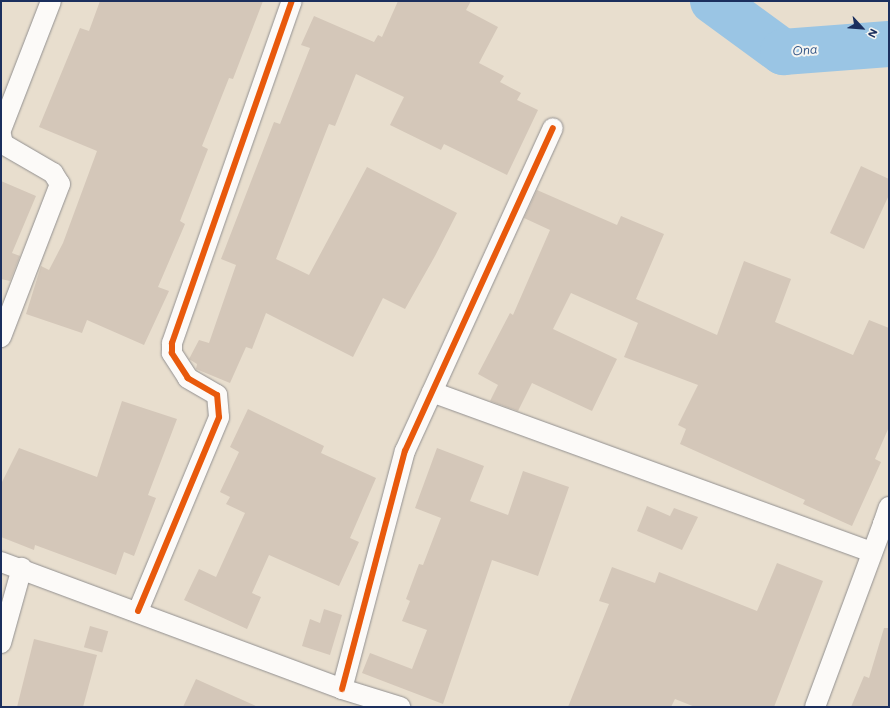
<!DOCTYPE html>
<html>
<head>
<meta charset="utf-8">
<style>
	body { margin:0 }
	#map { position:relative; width:890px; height:708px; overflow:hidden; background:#e8dece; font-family:Mali,sans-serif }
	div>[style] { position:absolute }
	.river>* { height:46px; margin:-23px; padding:0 23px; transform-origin:23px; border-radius:23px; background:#9ac5e4 }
	.building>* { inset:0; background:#d4c7b9; transform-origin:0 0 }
	.roads { filter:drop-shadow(0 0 1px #929090) drop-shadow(0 0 1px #929090) }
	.street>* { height:20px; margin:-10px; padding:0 10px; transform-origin:10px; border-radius:10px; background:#fcfaf8 }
	.cycleway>* { height:6px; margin:-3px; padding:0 3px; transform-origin:3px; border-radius:3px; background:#e8590c }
	span { translate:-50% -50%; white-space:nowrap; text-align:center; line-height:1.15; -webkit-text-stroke:4px #f6f6f2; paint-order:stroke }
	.water-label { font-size:13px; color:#375989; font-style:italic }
	.frame { position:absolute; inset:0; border:2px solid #1b2f5e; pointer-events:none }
	.north { position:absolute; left:842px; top:8px; width:40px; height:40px; -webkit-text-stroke:3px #f6f6f2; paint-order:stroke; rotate:116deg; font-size:11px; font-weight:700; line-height:16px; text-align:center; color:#1b2f5e }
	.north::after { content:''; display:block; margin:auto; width:14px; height:18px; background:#1b2f5e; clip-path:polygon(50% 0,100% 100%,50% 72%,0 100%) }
</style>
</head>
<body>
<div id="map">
	<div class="river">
		<div style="left:713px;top:1px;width:87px;rotate:36.1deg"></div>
		<div style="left:783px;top:52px;width:106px;rotate:-4.3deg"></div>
	</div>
	<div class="building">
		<div style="clip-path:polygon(100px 1px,263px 1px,233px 79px,229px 78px,202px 146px,208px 149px,180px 221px,185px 224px,158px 287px,169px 291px,144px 345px,87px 320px,82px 333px,26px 314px,41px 266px,49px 270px,63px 243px,97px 151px,39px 127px,80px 28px,89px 31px)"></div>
		<div style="clip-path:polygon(398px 1px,471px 1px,466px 10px,498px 27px,479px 63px,504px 76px,500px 82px,521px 93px,517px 100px,538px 110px,507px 175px,444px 144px,441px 150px,390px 125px,404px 97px,356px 74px,335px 126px,329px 124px,276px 259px,309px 275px,367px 167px,457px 213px,435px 256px,405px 309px,383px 298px,353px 357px,266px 313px,252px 349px,246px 347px,230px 383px,196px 369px,197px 364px,189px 359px,199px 340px,209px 343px,236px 265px,221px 259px,274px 122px,280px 124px,310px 48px,301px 45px,314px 16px,374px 42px,378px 35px,382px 37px)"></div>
		<div style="clip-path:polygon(861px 166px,889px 179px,889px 195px,864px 249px,830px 233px)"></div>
		<div style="clip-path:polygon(1px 181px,36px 196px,12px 253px,20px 256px,10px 281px,1px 279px)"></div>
		<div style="clip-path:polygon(537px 190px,617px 225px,621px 216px,664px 234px,636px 299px,717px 335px,744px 261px,791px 279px,775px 322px,853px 355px,869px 320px,889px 328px,889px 427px,875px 459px,881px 462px,852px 526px,803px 504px,805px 500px,680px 444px,686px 429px,678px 425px,698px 385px,624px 357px,638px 323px,571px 293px,553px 329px,617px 359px,592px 411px,532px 383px,518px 411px,490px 401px,498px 385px,478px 374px,510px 313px,513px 315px,550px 230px,524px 218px)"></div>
		<div style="clip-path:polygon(122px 401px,177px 419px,148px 495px,156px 498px,134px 556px,124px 552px,116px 575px,35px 545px,34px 550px,1px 537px,1px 484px,19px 448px,97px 477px)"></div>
		<div style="clip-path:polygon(248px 409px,324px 446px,321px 453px,376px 478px,350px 538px,359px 542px,339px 586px,269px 555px,252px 593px,261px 597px,247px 629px,184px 600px,199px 569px,216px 577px,245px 513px,226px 504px,230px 497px,220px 492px,239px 452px,230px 447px)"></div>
		<div style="clip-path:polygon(437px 448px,484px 466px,470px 501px,508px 515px,523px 471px,569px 487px,538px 576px,492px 560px,443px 704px,362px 673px,370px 653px,412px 669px,427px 630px,402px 621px,410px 601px,406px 599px,419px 564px,423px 565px,441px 518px,415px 508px)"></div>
		<div style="clip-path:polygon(647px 506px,670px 516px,674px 508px,698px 517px,682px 550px,637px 531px)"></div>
		<div style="clip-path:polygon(777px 563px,823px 581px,774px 707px,695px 707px,675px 699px,671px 707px,568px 707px,609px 604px,599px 601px,612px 567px,655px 583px,659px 572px,757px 611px)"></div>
		<div style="clip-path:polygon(324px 609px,342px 615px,330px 655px,302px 646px,310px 619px,320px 623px)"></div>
		<div style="left:90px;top:626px;width:19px;height:22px;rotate:16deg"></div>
		<div style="clip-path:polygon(884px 628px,889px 628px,889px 707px,851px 707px,864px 676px,869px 678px)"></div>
		<div style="clip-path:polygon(34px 639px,97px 655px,83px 707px,17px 707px)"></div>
		<div style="clip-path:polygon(196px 679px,258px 707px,183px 707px)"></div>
	</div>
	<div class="roads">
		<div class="street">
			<div style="left:1px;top:130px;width:138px;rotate:-68.8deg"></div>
			<div style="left:1px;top:135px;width:9px;rotate:77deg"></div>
			<div style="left:3px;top:144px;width:58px;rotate:30.1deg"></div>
			<div style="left:53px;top:173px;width:13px;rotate:58deg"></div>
			<div style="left:60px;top:184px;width:164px;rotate:111.1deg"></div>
			<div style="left:432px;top:392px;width:468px;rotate:20deg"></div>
			<div style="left:883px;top:524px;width:18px;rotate:-71deg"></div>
			<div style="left:1px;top:562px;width:364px;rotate:20.4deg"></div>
			<div style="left:342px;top:689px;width:61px;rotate:17.2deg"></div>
			<div style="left:138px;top:611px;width:210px;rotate:-67.3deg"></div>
			<div style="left:219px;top:417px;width:22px;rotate:-95deg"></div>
			<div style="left:217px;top:395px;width:34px;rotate:-150deg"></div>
			<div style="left:188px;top:378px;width:30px;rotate:-123deg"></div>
			<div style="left:172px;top:353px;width:10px;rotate:-90deg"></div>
			<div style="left:172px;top:343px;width:362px;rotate:-70.7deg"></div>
			<div style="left:1px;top:643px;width:78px;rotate:-74.4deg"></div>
			<div style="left:342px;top:689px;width:246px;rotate:-75.2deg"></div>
			<div style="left:405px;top:451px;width:355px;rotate:-65.4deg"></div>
			<div style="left:815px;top:707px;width:195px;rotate:-69.6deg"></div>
			<div style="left:883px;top:524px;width:6px;rotate:18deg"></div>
		</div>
	</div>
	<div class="cycleway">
		<div style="left:138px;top:611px;width:210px;rotate:-67.3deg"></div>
		<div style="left:219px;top:417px;width:22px;rotate:-95deg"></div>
		<div style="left:217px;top:395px;width:34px;rotate:-150deg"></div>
		<div style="left:188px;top:378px;width:30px;rotate:-123deg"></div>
		<div style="left:172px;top:353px;width:10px;rotate:-90deg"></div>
		<div style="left:172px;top:343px;width:362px;rotate:-70.7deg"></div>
		<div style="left:342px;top:689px;width:246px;rotate:-75.2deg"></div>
		<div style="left:405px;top:451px;width:355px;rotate:-65.4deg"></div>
	</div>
	<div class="water-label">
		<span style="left:805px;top:50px;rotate:-5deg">Ona</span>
	</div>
	<div class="frame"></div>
	<div class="north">N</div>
</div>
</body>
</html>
